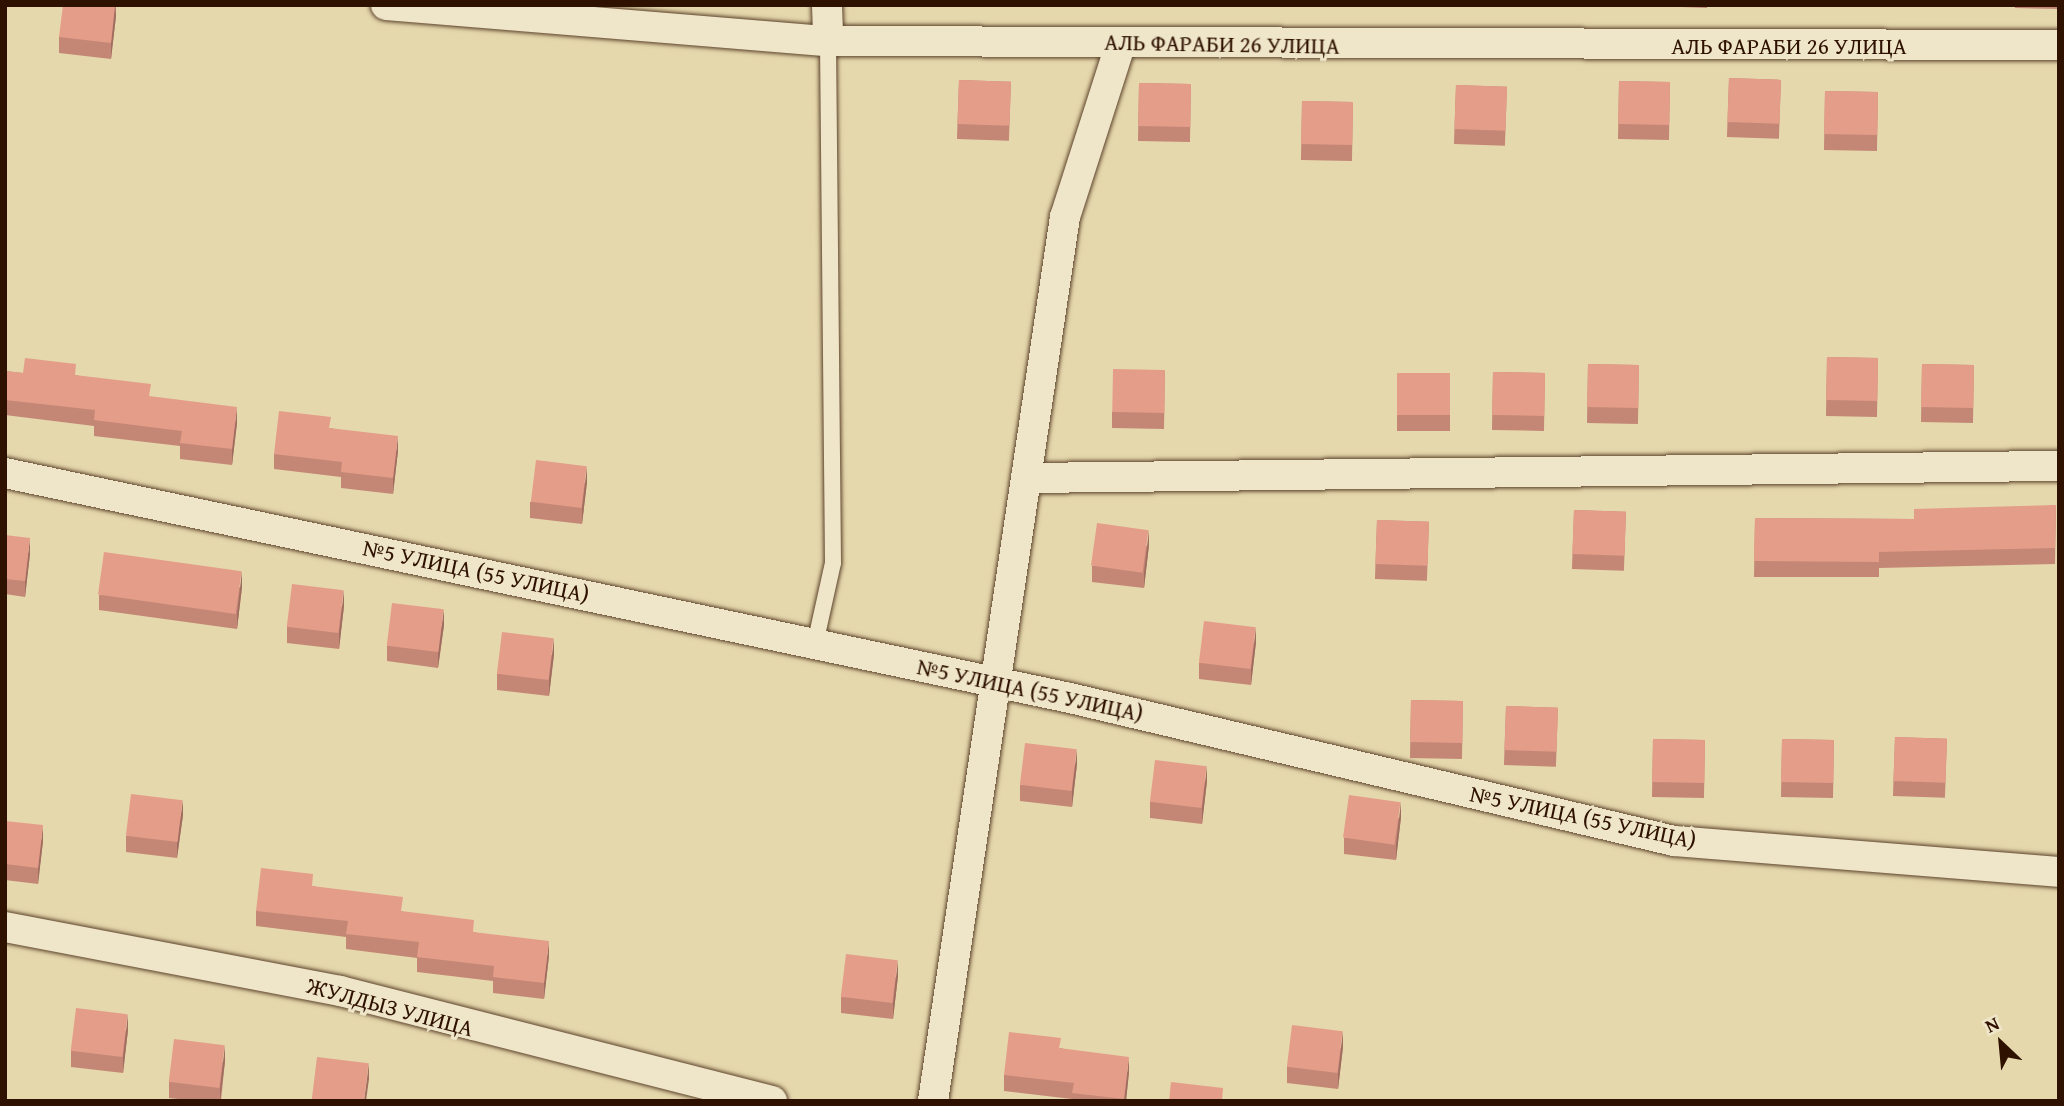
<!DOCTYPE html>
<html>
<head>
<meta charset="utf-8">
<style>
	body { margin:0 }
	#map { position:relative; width:2064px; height:1106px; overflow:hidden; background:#e6d8ad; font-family:"Gentium Book Plus",serif }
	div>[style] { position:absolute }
	.roads { filter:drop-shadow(0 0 2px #5d432b) drop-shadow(0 0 2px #5d432b) }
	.lane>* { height:16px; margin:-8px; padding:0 8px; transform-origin:8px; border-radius:8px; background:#efe6ca }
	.street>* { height:30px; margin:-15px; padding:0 15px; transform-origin:15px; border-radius:15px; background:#efe6ca }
	.wall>* { inset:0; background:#c48776; transform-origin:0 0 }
	.shaded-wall>* { inset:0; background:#a06e60 }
	.building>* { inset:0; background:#e49d89; transform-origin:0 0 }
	span { translate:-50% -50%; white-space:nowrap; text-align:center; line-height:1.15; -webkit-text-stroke:6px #efe6ca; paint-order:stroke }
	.street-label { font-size:23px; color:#2f1100 }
	.frame { position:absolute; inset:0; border:7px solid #2f1100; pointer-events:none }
	.north { position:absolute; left:1966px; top:1008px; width:70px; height:70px; -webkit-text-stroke:5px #efe6ca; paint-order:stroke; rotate:334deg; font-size:19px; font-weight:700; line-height:28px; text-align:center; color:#2f1100 }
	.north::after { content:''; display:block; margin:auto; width:24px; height:32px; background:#2f1100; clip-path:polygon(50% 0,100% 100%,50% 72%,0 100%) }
</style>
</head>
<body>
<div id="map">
	<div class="roads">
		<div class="lane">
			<div style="left:815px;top:644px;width:83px;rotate:-77.5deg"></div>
			<div style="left:833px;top:563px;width:522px;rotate:-90.55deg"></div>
		</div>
		<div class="street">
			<div style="left:386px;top:5px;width:443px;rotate:4.7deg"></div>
			<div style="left:828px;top:41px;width:1231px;rotate:0.19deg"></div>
			<div style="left:827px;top:5px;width:36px;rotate:88deg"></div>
			<div style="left:5px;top:473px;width:1089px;rotate:11.93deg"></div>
			<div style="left:1070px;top:698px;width:621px;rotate:13.32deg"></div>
			<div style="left:1674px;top:841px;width:386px;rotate:4.6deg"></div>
			<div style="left:1026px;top:478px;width:1033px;rotate:-0.67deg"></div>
			<div style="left:5px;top:927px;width:341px;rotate:10.8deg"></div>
			<div style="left:340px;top:991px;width:446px;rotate:14.3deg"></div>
			<div style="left:933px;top:1101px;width:894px;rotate:-81.51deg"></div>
			<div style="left:1065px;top:217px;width:183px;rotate:-72.2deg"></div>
		</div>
	</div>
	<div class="wall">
		<div style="clip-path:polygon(116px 5px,116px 16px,111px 59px,59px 53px,59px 37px)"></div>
		<div style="clip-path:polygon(1655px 5px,1707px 5px,1707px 8px,1655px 6px)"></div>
		<div style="clip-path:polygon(2015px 5px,2059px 5px,2059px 9px,2015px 8px)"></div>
		<div style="left:1729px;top:78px;width:52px;height:59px;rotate:2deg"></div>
		<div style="left:959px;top:80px;width:52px;height:59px;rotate:2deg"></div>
		<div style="left:1619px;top:81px;width:51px;height:58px;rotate:1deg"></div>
		<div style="left:1139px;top:83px;width:52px;height:58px;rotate:1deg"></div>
		<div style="left:1456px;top:85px;width:51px;height:59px;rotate:2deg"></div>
		<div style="left:1825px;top:91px;width:53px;height:59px;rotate:1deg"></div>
		<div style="left:1302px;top:101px;width:51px;height:59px;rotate:1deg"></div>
		<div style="left:1827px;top:357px;width:51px;height:59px;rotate:1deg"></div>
		<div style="left:1588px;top:364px;width:51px;height:59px;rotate:1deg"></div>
		<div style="left:1922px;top:364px;width:52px;height:58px;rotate:1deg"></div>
		<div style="clip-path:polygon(1165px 370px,1164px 429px,1112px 428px,1112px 412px)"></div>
		<div style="clip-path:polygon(5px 371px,23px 373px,76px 375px,237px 423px,232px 465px,180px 459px,180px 446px,94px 436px,94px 426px,5px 415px)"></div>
		<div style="left:1493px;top:372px;width:52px;height:58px;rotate:1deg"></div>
		<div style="left:1397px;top:373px;width:53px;height:58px"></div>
		<div style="clip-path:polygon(331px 428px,398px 451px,393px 494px,341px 488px,341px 477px,274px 469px,274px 454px)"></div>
		<div style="clip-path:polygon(587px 482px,582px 524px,530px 518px,530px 502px)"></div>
		<div style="clip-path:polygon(2056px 505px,2055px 564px,1879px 568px,1879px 577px,1754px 577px,1755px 518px,1914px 519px)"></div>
		<div style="left:1574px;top:510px;width:52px;height:59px;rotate:2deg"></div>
		<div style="left:1377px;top:520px;width:52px;height:59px;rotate:2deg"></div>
		<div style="clip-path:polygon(5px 535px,30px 554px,25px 597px,5px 594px)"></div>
		<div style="clip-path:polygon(1149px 545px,1144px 588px,1092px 582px,1092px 566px)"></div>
		<div style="clip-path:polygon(242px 587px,237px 629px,99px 610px,99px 595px)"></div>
		<div style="clip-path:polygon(344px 606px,339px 649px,287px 643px,287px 627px)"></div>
		<div style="clip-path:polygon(444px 625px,438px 668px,387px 661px,387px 646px)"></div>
		<div style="clip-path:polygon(1256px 642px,1251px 685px,1199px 679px,1199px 663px)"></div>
		<div style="clip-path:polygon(554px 654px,549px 696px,497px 690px,497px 674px)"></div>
		<div style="left:1411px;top:700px;width:52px;height:58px;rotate:1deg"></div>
		<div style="left:1506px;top:706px;width:52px;height:59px;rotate:2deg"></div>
		<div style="left:1895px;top:737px;width:52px;height:59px;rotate:2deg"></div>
		<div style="left:1653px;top:739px;width:52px;height:58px;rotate:1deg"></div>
		<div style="left:1782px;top:739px;width:52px;height:58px;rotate:1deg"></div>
		<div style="clip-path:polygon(1077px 764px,1072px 807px,1020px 801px,1020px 785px)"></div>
		<div style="clip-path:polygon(1207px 781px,1202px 824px,1150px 818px,1150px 802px)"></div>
		<div style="clip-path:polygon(183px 815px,177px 858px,126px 852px,126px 836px)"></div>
		<div style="clip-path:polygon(1401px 817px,1396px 860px,1344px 854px,1344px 838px)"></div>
		<div style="clip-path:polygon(5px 821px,43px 841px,38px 884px,5px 880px)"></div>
		<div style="clip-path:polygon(313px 886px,474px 932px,549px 956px,544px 999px,493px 993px,493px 981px,417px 972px,417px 958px,346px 949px,346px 937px,256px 926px,256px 911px)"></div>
		<div style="clip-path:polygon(898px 976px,893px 1019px,841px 1013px,841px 997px)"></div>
		<div style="clip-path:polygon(128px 1030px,123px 1073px,71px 1067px,71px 1051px)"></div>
		<div style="clip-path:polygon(1343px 1047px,1338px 1089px,1287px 1083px,1287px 1067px)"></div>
		<div style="clip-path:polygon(1061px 1048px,1129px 1072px,1126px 1101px,1072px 1101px,1072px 1099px,1004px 1091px,1004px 1075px)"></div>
		<div style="clip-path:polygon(225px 1061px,221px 1101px,196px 1101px,169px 1098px,169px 1082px)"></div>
	</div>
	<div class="shaded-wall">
		<div style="clip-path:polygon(115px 5px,116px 16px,111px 59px,111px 43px)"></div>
		<div style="clip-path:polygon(237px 407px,237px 423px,232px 465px,232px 449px)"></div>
		<div style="clip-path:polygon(398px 436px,398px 451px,393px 494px,393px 478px)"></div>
		<div style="clip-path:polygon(587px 466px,587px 482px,582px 524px,582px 509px)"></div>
		<div style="clip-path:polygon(1149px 530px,1149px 545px,1144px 588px,1144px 572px)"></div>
		<div style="clip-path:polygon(30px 538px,30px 554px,25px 597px,25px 581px)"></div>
		<div style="clip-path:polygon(242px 571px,242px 587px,237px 629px,237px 614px)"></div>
		<div style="clip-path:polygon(344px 590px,344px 606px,339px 649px,339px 633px)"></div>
		<div style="clip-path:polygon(444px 609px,444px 625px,438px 668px,438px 652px)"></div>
		<div style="clip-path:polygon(1256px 627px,1256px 642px,1251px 685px,1251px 669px)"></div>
		<div style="clip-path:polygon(554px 638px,554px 654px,549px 696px,549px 680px)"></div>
		<div style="clip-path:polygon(1077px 749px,1077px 764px,1072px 807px,1072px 791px)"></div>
		<div style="clip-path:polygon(1207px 766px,1207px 781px,1202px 824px,1202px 808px)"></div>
		<div style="clip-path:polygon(183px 800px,183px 815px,177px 858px,177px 842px)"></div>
		<div style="clip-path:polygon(1401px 802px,1401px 817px,1396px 860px,1396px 844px)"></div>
		<div style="clip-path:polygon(43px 825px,43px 841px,38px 884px,38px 868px)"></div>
		<div style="clip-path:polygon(549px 941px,549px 956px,544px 999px,544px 983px)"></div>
		<div style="clip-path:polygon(898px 960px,898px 976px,893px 1019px,893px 1003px)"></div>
		<div style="clip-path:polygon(128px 1014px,128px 1030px,123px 1073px,123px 1057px)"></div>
		<div style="clip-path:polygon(1343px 1031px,1343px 1047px,1338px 1089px,1338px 1073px)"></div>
		<div style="clip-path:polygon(225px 1045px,225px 1061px,220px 1101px,220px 1088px)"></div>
		<div style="clip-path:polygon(1129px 1057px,1129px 1072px,1126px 1101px,1124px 1101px)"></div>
		<div style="clip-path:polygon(369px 1063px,369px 1079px,366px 1101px,364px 1101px)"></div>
	</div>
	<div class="building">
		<div style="clip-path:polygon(63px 5px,115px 5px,111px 43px,59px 37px)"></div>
		<div style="left:1729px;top:78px;width:52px;height:44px;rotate:2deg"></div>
		<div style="left:959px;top:80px;width:52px;height:44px;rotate:2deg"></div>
		<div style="left:1619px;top:81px;width:51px;height:43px;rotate:1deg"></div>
		<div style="left:1139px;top:83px;width:52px;height:43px;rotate:1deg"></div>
		<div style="left:1456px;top:85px;width:51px;height:44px;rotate:2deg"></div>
		<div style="left:1825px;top:91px;width:53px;height:43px;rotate:1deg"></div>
		<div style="left:1302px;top:101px;width:51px;height:43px;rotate:1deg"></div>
		<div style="left:1827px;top:357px;width:51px;height:43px;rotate:1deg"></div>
		<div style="clip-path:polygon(25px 358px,76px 364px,75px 375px,151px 384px,149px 396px,237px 407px,232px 449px,180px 443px,182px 431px,94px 420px,95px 410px,5px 400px,5px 371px,23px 373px)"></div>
		<div style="left:1588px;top:364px;width:51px;height:43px;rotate:1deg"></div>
		<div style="left:1922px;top:364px;width:52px;height:43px;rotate:1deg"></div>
		<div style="left:1113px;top:369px;width:52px;height:43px;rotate:1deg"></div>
		<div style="left:1493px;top:372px;width:52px;height:43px;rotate:1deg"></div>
		<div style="left:1397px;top:373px;width:53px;height:42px"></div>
		<div style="clip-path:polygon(279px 411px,331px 417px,329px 428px,398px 436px,393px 478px,341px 472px,342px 462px,274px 454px)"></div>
		<div style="left:536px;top:460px;width:51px;height:42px;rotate:7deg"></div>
		<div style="clip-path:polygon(2056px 505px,2055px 548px,1879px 552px,1879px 562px,1754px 561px,1755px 518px,1914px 519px,1914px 509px)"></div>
		<div style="left:1574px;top:510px;width:52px;height:44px;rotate:2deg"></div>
		<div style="left:1377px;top:520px;width:52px;height:44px;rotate:2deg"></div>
		<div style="left:1097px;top:523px;width:52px;height:43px;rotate:8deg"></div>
		<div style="clip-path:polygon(5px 535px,30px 538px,25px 581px,5px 579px)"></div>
		<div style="left:104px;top:552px;width:139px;height:43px;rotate:8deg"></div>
		<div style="left:292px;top:584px;width:52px;height:43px;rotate:7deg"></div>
		<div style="left:392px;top:603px;width:52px;height:43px;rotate:7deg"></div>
		<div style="left:1204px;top:621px;width:52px;height:42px;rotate:7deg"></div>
		<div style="left:502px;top:632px;width:52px;height:42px;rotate:7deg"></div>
		<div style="left:1411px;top:700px;width:52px;height:42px;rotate:1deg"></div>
		<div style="left:1506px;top:706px;width:52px;height:44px;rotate:2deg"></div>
		<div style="left:1895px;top:737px;width:52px;height:44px;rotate:2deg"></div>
		<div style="left:1653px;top:739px;width:52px;height:43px;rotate:1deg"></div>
		<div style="left:1782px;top:739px;width:52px;height:43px;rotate:1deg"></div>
		<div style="left:1025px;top:743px;width:52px;height:42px;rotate:7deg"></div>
		<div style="left:1155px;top:760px;width:52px;height:42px;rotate:7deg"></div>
		<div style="left:131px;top:794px;width:52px;height:42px;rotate:7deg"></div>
		<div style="left:1349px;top:795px;width:52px;height:43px;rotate:8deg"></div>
		<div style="clip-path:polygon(5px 821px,43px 825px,38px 868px,5px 864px)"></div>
		<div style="clip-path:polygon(261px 868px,313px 874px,312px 886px,403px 897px,401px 911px,474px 920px,473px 932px,549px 941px,544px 983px,493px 977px,494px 966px,417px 957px,419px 942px,346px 934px,348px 921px,256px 911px)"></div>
		<div style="left:846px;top:954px;width:52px;height:43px;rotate:7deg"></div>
		<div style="left:76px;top:1008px;width:52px;height:43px;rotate:7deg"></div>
		<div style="left:1292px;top:1025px;width:51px;height:42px;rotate:7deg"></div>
		<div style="clip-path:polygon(1009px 1032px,1061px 1038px,1059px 1048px,1129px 1057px,1124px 1099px,1072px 1093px,1074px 1083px,1004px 1075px)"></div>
		<div style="left:174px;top:1039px;width:51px;height:43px;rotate:7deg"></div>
		<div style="left:317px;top:1057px;width:52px;height:43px;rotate:7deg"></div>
		<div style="clip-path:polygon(1171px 1082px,1223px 1088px,1222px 1101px,1169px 1101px)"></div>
	</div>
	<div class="street-label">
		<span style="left:1222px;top:44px;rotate:1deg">АЛЬ ФАРАБИ 26 УЛИЦА</span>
		<span style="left:1789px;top:46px">АЛЬ ФАРАБИ 26 УЛИЦА</span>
		<span style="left:476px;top:571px;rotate:12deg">№5 УЛИЦА (55 УЛИЦА)</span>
		<span style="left:1030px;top:690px;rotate:12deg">№5 УЛИЦА (55 УЛИЦА)</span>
		<span style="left:1583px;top:817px;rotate:12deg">№5 УЛИЦА (55 УЛИЦА)</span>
		<span style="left:390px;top:1007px;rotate:15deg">ЖУЛДЫЗ УЛИЦА</span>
	</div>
	<div class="frame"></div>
	<div class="north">N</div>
</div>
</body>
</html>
